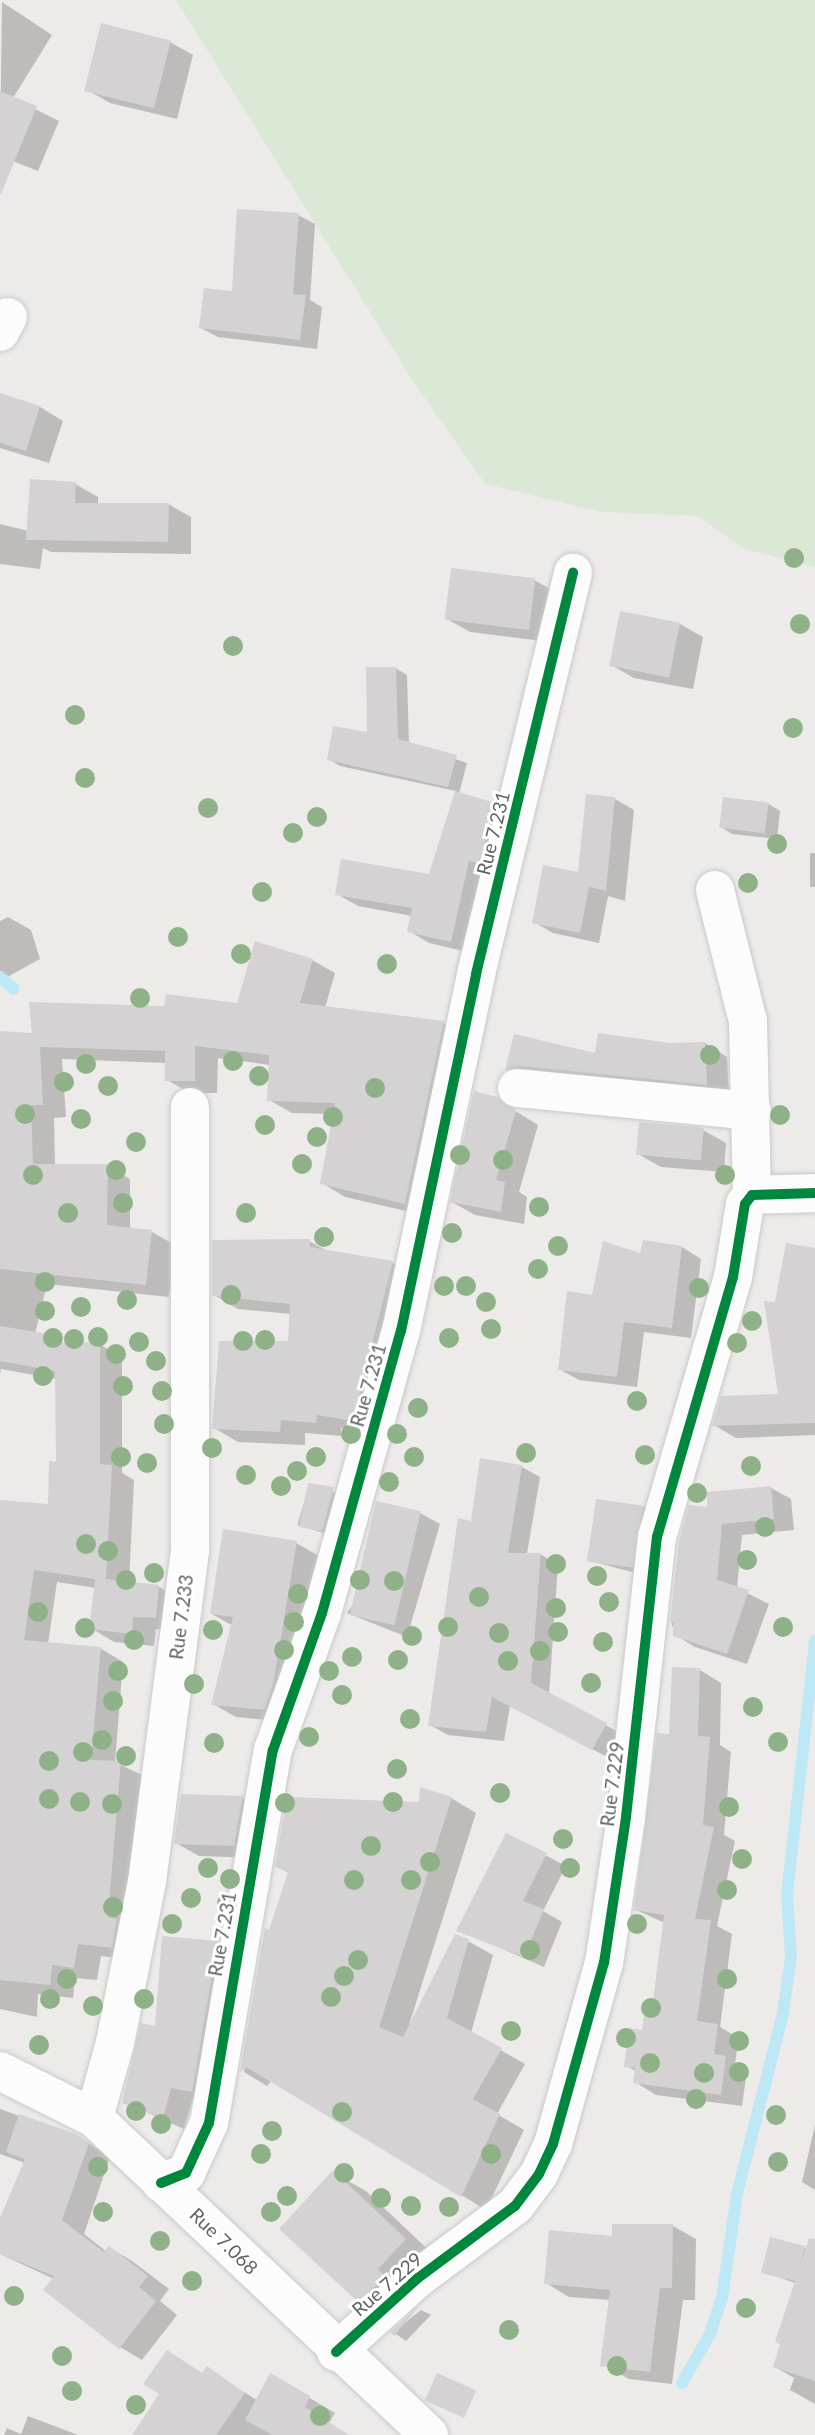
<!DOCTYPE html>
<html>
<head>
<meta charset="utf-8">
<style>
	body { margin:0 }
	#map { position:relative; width:815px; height:2435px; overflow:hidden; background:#edebe9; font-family:Lato,sans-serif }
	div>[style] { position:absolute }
	.green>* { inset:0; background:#dae8d5 }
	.shadow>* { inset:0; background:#0003; transform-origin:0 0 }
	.stream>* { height:12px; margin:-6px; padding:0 6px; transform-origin:6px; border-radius:6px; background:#bfe8f6 }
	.building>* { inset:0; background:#d4d2d2; transform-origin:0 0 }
	.roads { filter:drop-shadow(0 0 2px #cac9c9) drop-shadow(0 0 2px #cac9c9) }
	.street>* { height:38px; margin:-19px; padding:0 19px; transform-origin:19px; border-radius:19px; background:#fcfcfc }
	.secondary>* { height:38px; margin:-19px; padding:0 19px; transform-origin:19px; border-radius:19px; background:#fcfcfc }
	.cycleway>* { height:10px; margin:-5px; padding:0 5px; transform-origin:5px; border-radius:5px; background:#00873e }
	.trees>* { width:20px; height:20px; margin:-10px; border-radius:50%; background:#8fb188 }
	span { translate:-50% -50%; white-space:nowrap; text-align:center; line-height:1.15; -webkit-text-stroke:6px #fff; paint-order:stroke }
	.street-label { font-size:19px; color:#5e6366 }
</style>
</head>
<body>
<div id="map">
	<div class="green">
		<div style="clip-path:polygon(176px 0,815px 0,815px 567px,744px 549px,698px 516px,602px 512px,485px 484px,413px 381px)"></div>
	</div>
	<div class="shadow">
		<div style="clip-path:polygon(2px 2px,52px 35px,13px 98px,59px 121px,38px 171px,0 156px)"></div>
		<div style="clip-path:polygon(170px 42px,193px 55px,177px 119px,110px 103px,87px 90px)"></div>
		<div style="clip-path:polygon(298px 215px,315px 224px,310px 300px,322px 307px,317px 349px,218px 337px,201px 328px)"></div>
		<div style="clip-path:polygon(0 395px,40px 407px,63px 421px,49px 463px,0 448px)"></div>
		<div style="clip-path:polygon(75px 484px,98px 497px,98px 504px,168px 504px,191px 517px,191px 554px,51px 552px,43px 548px,40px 569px,0 564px,0 524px,29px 531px)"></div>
		<div style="clip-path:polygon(534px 580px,557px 593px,551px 642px,470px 632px,447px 619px)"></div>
		<div style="clip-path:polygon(680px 624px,703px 637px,693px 689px,634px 678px,611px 665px)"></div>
		<div style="clip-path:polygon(395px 668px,407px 675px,409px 744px,467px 763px,459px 794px,515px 817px,472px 953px,429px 943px,409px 931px,412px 916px,358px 906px,337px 894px,430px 876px,456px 791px,340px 766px,329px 759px,369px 734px)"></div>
		<div style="clip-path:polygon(615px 799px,634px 810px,625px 901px,608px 896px,599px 943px,553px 933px,534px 922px,579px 874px)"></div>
		<div style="clip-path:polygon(769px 804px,780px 811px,777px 839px,732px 834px,721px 827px)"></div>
		<div style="left:810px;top:853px;width:5px;height:34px"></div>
		<div style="clip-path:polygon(8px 917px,31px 930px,40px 959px,0 981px,0 921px)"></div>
		<div style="clip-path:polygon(312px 960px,335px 973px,325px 1008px,443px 1023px,466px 1036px,428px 1216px,345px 1197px,322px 1183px,335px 1114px,292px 1113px,269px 1100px,270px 1065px,218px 1058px,217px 1093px,190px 1093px,167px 1080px,167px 1063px,62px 1059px,66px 1117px,54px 1118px,55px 1166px,107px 1166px,130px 1179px,130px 1229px,152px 1232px,175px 1245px,169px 1297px,47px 1284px,35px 1334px,62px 1344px,99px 1344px,122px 1357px,122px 1473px,134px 1480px,129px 1583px,159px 1587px,182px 1600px,178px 1630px,156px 1629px,154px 1646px,114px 1642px,91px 1628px,96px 1588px,57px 1582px,48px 1644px,100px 1648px,123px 1662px,115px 1762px,144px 1776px,135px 1960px,101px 1956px,97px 1980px,75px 1978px,73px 1998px,38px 1994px,37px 2017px,0 2009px,0 1502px,50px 1506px,57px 1464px,57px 1379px,1px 1369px,0 1374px,0 1033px,34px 1035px,166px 1008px,238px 1005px)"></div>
		<div style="clip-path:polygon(515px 1037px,596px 1055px,705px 1043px,727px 1057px,729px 1097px,529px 1082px,507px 1069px)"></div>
		<div style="clip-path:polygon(496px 1099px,538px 1125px,519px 1192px,527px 1197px,524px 1224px,475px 1215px,452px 1202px)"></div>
		<div style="clip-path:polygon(703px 1130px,726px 1143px,724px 1172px,661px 1167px,638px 1154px)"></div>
		<div style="clip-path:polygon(309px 1241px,329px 1252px,393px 1263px,417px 1277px,378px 1434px,341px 1428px,341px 1436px,305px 1433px,305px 1445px,238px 1442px,214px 1428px,290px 1342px,291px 1314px,238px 1309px,214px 1295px)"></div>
		<div style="clip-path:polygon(682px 1247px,701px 1259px,691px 1338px,644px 1332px,637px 1387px,579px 1380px,559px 1369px,593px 1297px,642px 1255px)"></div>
		<div style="clip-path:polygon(815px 1250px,815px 1435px,736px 1438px,714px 1425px,780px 1396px,776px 1304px)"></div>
		<div style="clip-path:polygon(522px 1467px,540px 1477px,527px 1554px,540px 1554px,558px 1565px,549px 1695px,624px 1735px,611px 1759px,510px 1706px,504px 1741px,448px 1735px,430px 1725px,472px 1523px)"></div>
		<div style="left:309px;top:1485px;width:37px;height:42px;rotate:16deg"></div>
		<div style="clip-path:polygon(771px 1488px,791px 1499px,794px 1530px,742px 1535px,737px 1588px,769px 1604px,747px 1664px,695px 1647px,675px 1635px,671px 1621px,709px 1508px)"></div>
		<div style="clip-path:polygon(598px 1501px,643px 1507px,654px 1514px,643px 1575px,587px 1560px)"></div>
		<div style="clip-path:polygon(420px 1513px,440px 1524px,407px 1637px,347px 1613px)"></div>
		<div style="clip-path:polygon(296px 1543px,319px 1556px,287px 1722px,236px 1717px,213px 1704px,233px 1626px,212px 1614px)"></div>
		<div style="clip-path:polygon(700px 1670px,721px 1683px,720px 1745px,731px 1752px,724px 1835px,735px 1841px,717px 1926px,732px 1934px,720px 2027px,739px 2038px,735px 2063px,747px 2070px,742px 2106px,656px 2095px,635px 2082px,636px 2071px,626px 2066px,652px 2018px,665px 1923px,636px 1910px,671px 1736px)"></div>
		<div style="clip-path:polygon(242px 1798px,265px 1811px,257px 1858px,199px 1856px,176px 1843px)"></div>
		<div style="clip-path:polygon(451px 1798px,476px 1813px,409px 2025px,468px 1941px,493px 1955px,471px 2033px,525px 2064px,497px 2114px,524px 2130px,486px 2210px,272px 2080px,267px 2086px,244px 2072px,266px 1930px,271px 1932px,290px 1874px,277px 1866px,420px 1803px)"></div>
		<div style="clip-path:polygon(506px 1835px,566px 1866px,543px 1911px,562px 1922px,544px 1967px,459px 1930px)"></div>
		<div style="clip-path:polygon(217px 1943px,239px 1955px,214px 2103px,193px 2099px,184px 2129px,124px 2102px,157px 2028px)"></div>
		<div style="clip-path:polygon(0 2109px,81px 2138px,110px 2157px,84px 2234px,107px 2252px,110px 2248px,132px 2261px,169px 2289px,160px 2301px,177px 2315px,142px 2360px,120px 2347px,54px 2279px,0 2254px,0 2222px,25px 2163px,0 2154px)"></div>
		<div style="clip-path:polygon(815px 2125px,815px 2190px,802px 2182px)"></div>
		<div style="clip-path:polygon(334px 2173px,366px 2191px,437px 2258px,392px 2320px,359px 2301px,281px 2228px)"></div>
		<div style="clip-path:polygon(673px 2226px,696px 2239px,695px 2300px,683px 2300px,672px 2384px,629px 2379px,606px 2366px,611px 2300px,569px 2297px,546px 2283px,613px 2238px)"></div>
		<div style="clip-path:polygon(804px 2248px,815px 2254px,807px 2287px,763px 2272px)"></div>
		<div style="clip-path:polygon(815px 2301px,815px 2404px,790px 2390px,794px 2378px,775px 2367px)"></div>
		<div style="clip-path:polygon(421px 2310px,431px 2315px,406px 2341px,393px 2332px)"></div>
		<div style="clip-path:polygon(167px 2352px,203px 2374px,207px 2369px,257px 2400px,271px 2375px,335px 2413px,329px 2423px,341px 2435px,157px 2435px)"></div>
		<div style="clip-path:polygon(28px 2416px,78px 2435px,4px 2435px,7px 2428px,21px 2434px)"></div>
	</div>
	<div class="stream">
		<div style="left:0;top:977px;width:18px;rotate:41deg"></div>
		<div style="left:682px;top:2383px;width:56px;rotate:-60.3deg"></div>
		<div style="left:710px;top:2334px;width:38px;rotate:-72deg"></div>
		<div style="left:722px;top:2298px;width:105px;rotate:-81.8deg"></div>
		<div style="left:737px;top:2194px;width:182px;rotate:-75.7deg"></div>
		<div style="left:782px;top:2018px;width:62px;rotate:-81.6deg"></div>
		<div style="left:791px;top:1957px;width:62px;rotate:-93.7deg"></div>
		<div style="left:787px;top:1895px;width:256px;rotate:-83.7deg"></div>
	</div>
	<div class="building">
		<div style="left:101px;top:23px;width:72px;height:70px;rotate:14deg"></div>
		<div style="clip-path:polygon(0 91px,37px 106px,1px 194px,0 194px)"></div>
		<div style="clip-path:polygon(237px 209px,299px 213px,293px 294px,306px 295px,300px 340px,199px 328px,204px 288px,232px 291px)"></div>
		<div style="clip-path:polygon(0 393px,40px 406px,26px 451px,0 443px)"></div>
		<div style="clip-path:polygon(30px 479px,76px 482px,75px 503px,169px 503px,168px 542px,26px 540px)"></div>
		<div style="left:451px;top:568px;width:85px;height:52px;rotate:7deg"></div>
		<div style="left:620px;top:611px;width:61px;height:56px;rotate:11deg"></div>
		<div style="clip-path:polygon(366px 667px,396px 667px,398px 739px,457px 755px,448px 787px,327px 760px,333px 726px,367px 732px)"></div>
		<div style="clip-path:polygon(455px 791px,495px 803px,480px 864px,469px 861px,451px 942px,407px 932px,412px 908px,335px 895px,341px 859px,429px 874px)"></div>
		<div style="clip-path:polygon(586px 794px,615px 797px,606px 891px,589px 887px,580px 933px,532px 923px,543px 865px,578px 872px)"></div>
		<div style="left:723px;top:797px;width:46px;height:31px;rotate:7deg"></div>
		<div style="clip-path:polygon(255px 941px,313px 959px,300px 1003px,444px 1021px,405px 1204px,320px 1184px,335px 1103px,267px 1101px,269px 1055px,195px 1046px,195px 1081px,165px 1081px,165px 1051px,40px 1047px,43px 1105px,31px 1105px,33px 1164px,108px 1164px,107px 1225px,152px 1230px,146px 1285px,0 1269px,0 1031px,32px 1033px,29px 1002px,164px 1006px,166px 994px,237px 1003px)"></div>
		<div style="clip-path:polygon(598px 1033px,670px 1043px,705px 1042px,707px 1085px,519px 1066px,505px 1070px,514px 1034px,595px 1053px)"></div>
		<div style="clip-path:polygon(474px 1091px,497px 1097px,516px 1110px,496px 1180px,505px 1182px,501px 1212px,450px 1202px)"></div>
		<div style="left:639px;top:1122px;width:65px;height:33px;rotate:5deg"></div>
		<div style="clip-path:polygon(310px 1239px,310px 1247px,393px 1261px,353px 1421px,317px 1415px,316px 1423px,281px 1420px,280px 1432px,212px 1429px,219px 1341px,288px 1341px,290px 1304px,212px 1296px,212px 1240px)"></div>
		<div style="clip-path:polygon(643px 1240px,682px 1246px,672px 1328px,624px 1322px,617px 1377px,558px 1370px,567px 1291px,592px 1295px,603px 1241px,640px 1253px)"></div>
		<div style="clip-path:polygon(786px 1243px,815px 1248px,815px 1423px,712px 1426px,721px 1396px,778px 1394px,764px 1301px,775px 1302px)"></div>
		<div style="clip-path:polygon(0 1326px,49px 1334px,47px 1343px,100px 1342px,100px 1464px,112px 1465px,106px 1579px,159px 1585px,156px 1618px,133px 1617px,132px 1634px,89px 1629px,95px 1579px,34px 1570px,24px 1640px,101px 1647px,91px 1760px,121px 1761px,108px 1917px,117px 1919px,112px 1948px,78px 1944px,74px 1968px,52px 1965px,50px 1985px,0 1980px,0 1500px,48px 1504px,49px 1461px,56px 1462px,55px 1371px,0 1361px)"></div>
		<div style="clip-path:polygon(480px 1458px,522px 1465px,508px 1553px,541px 1553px,531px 1683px,607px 1723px,592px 1750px,492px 1697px,486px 1732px,428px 1726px,458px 1518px,471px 1521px)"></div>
		<div style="clip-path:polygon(308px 1483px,334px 1487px,322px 1531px,299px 1527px)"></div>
		<div style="clip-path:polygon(771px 1486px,774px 1519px,722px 1524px,717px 1580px,749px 1590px,727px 1654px,673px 1636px,673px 1622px,670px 1622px,679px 1541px,689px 1505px,707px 1507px,707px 1492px)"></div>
		<div style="left:596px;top:1499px;width:48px;height:63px;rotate:8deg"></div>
		<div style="left:376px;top:1501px;width:46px;height:117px;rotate:13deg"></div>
		<div style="clip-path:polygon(223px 1529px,297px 1541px,273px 1685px,264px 1710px,211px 1705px,233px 1617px,210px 1614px)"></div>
		<div style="clip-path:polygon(672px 1667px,700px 1668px,698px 1736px,710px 1737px,703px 1825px,714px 1827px,695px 1919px,711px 1920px,697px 2021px,718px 2024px,714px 2054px,726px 2056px,721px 2095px,633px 2083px,635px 2068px,624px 2067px,629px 2028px,642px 2030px,644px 2015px,651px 2016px,664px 1915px,634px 1910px,657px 1733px,669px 1734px)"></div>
		<div style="clip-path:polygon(420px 1787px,452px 1797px,379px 2027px,403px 2037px,455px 1934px,469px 1939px,447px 2018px,502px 2048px,473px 2099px,500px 2114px,461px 2197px,246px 2067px,240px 2072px,265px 1928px,269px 1930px,288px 1872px,275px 1867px,287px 1797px,419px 1802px)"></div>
		<div style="clip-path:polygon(181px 1794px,243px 1796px,234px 1846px,174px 1844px)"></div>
		<div style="clip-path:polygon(506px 1833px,547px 1853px,523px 1901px,544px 1909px,524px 1957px,456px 1931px)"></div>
		<div style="clip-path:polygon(162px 1936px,218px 1941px,192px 2092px,171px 2088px,163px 2118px,122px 2103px,141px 2023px,155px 2026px)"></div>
		<div style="clip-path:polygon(19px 2114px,76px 2134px,89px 2143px,62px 2220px,104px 2252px,109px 2246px,148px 2276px,139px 2287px,156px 2301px,119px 2349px,43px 2290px,54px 2276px,0 2254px,0 2218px,25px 2159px,6px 2152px)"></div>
		<div style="clip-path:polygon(333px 2170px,406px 2239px,378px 2269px,386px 2277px,358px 2302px,279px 2229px)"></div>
		<div style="clip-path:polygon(612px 2224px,673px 2224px,672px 2288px,660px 2288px,650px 2372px,600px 2366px,610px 2290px,544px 2284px,549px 2230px,612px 2236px)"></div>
		<div style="clip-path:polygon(770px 2237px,805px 2246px,800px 2265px,809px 2238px,815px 2239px,815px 2381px,773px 2367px,780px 2344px,775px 2342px,795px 2281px,761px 2273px)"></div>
		<div style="clip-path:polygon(419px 2306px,394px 2336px,390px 2332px)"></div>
		<div style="clip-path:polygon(167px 2350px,202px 2373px,207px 2366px,245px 2393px,216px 2435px,132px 2435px,159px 2394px,143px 2384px)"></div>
		<div style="clip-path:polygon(270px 2373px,310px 2396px,305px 2407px,349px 2435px,272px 2435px,245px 2420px)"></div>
		<div style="left:437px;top:2373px;width:43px;height:30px;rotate:24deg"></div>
	</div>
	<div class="roads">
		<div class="street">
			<div style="left:0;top:332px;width:17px;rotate:-62deg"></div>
			<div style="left:715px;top:890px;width:135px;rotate:75.9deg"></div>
			<div style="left:748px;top:1021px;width:174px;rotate:88.7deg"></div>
			<div style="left:517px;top:1088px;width:236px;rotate:5.6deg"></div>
			<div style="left:94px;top:2118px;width:78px;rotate:-74.4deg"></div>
			<div style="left:115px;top:2043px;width:164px;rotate:-78.8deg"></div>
			<div style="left:147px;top:1882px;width:334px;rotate:-82.6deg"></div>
			<div style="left:190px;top:1551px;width:444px;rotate:-90deg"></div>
			<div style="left:161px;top:2183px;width:27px;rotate:-22deg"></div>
			<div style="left:186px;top:2173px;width:55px;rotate:-65.3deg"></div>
			<div style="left:209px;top:2123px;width:378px;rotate:-80.3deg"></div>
			<div style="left:273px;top:1750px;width:145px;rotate:-70.3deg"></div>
			<div style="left:322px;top:1613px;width:293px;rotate:-74.4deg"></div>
			<div style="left:401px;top:1331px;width:365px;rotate:-78.1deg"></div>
			<div style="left:476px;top:974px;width:413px;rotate:-76.4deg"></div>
			<div style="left:336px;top:2352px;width:110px;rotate:-42.1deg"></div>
			<div style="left:418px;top:2278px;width:121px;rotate:-36.6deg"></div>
			<div style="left:515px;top:2206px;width:40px;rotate:-53deg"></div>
			<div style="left:539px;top:2174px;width:33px;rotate:-65deg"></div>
			<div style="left:553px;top:2144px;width:188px;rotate:-74.3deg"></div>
			<div style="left:604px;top:1963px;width:148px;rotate:-81.4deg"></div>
			<div style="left:626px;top:1817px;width:282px;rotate:-83.7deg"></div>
			<div style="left:657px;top:1537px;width:271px;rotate:-73.7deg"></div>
			<div style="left:733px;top:1277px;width:74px;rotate:-80.7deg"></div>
			<div style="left:745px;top:1204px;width:11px;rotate:-52deg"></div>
			<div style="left:752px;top:1195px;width:63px;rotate:-1.8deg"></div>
		</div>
		<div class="secondary">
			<div style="left:0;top:2071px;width:105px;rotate:26.6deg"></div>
			<div style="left:94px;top:2118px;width:461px;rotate:43.4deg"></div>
		</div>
	</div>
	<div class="cycleway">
		<div style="left:161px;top:2183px;width:27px;rotate:-22deg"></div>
		<div style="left:186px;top:2173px;width:55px;rotate:-65.3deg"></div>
		<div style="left:209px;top:2123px;width:378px;rotate:-80.3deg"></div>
		<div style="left:273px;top:1750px;width:145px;rotate:-70.3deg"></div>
		<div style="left:322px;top:1613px;width:293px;rotate:-74.4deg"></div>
		<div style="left:401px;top:1331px;width:365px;rotate:-78.1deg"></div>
		<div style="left:476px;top:974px;width:413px;rotate:-76.4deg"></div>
		<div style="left:336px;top:2352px;width:110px;rotate:-42.1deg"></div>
		<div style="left:418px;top:2278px;width:121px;rotate:-36.6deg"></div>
		<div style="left:515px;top:2206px;width:40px;rotate:-53deg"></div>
		<div style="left:539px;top:2174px;width:33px;rotate:-65deg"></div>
		<div style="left:553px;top:2144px;width:188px;rotate:-74.3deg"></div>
		<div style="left:604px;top:1963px;width:148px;rotate:-81.4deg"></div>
		<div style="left:626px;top:1817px;width:282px;rotate:-83.7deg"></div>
		<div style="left:657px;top:1537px;width:271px;rotate:-73.7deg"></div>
		<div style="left:733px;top:1277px;width:74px;rotate:-80.7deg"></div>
		<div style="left:745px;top:1204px;width:11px;rotate:-52deg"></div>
		<div style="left:752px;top:1195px;width:63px;rotate:-1.8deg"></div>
	</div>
	<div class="trees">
		<div style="left:794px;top:558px"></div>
		<div style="left:800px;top:624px"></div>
		<div style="left:233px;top:646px"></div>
		<div style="left:75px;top:715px"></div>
		<div style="left:793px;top:728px"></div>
		<div style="left:85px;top:778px"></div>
		<div style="left:208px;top:808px"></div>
		<div style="left:317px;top:817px"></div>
		<div style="left:293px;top:833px"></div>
		<div style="left:777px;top:844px"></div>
		<div style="left:748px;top:883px"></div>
		<div style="left:262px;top:892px"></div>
		<div style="left:178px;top:937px"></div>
		<div style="left:241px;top:954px"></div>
		<div style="left:387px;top:964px"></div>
		<div style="left:140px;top:998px"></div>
		<div style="left:710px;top:1055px"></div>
		<div style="left:233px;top:1061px"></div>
		<div style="left:86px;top:1064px"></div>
		<div style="left:259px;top:1076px"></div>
		<div style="left:64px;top:1082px"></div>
		<div style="left:108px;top:1086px"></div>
		<div style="left:375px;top:1088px"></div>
		<div style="left:25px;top:1114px"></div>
		<div style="left:780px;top:1115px"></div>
		<div style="left:333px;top:1117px"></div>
		<div style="left:81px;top:1119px"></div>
		<div style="left:265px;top:1125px"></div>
		<div style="left:317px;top:1137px"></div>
		<div style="left:136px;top:1142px"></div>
		<div style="left:460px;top:1155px"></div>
		<div style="left:503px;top:1160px"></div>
		<div style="left:302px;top:1164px"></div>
		<div style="left:116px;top:1170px"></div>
		<div style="left:33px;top:1175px"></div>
		<div style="left:725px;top:1175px"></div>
		<div style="left:123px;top:1203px"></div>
		<div style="left:539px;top:1207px"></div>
		<div style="left:68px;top:1213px"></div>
		<div style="left:246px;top:1213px"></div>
		<div style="left:452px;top:1233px"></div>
		<div style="left:324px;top:1237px"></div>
		<div style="left:558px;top:1246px"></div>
		<div style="left:538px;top:1269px"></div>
		<div style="left:45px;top:1282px"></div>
		<div style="left:444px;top:1286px"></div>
		<div style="left:466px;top:1286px"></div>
		<div style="left:699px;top:1288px"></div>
		<div style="left:231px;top:1295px"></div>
		<div style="left:127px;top:1300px"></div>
		<div style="left:486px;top:1302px"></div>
		<div style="left:81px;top:1307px"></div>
		<div style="left:45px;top:1311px"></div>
		<div style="left:752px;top:1321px"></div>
		<div style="left:491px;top:1329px"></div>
		<div style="left:98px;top:1337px"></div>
		<div style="left:53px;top:1338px"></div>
		<div style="left:449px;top:1338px"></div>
		<div style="left:74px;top:1339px"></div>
		<div style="left:265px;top:1340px"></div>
		<div style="left:243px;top:1341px"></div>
		<div style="left:139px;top:1342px"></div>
		<div style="left:737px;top:1343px"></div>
		<div style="left:116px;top:1354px"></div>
		<div style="left:156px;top:1361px"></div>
		<div style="left:43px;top:1376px"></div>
		<div style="left:123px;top:1386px"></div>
		<div style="left:162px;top:1391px"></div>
		<div style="left:637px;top:1401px"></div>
		<div style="left:418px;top:1408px"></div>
		<div style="left:164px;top:1424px"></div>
		<div style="left:351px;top:1434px"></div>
		<div style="left:397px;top:1434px"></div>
		<div style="left:212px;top:1448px"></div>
		<div style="left:526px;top:1453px"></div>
		<div style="left:645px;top:1455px"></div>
		<div style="left:121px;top:1457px"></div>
		<div style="left:316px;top:1457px"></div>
		<div style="left:414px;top:1457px"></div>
		<div style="left:147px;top:1463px"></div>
		<div style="left:751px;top:1466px"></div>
		<div style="left:297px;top:1471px"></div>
		<div style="left:246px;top:1475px"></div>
		<div style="left:389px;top:1482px"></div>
		<div style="left:281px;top:1486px"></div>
		<div style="left:697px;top:1493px"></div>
		<div style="left:765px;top:1527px"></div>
		<div style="left:86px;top:1544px"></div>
		<div style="left:108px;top:1551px"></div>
		<div style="left:747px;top:1560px"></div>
		<div style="left:556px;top:1564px"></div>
		<div style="left:154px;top:1573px"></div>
		<div style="left:597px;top:1576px"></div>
		<div style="left:126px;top:1580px"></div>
		<div style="left:360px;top:1580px"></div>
		<div style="left:394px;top:1581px"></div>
		<div style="left:298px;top:1594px"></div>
		<div style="left:479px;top:1597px"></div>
		<div style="left:609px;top:1602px"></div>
		<div style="left:556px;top:1608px"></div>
		<div style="left:38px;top:1612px"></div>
		<div style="left:294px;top:1622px"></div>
		<div style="left:448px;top:1627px"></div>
		<div style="left:783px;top:1627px"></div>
		<div style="left:85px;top:1628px"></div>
		<div style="left:213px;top:1630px"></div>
		<div style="left:558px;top:1632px"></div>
		<div style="left:499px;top:1633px"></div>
		<div style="left:412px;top:1636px"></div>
		<div style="left:134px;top:1640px"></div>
		<div style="left:603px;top:1642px"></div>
		<div style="left:284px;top:1650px"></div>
		<div style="left:540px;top:1651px"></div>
		<div style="left:352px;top:1657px"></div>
		<div style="left:398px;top:1660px"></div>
		<div style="left:508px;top:1661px"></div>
		<div style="left:118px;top:1671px"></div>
		<div style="left:329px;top:1671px"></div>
		<div style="left:591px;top:1683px"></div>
		<div style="left:194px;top:1684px"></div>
		<div style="left:342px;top:1695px"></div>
		<div style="left:113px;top:1701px"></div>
		<div style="left:753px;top:1707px"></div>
		<div style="left:410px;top:1719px"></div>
		<div style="left:309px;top:1737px"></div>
		<div style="left:102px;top:1740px"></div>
		<div style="left:778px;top:1742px"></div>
		<div style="left:214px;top:1743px"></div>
		<div style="left:83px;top:1752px"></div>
		<div style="left:126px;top:1756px"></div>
		<div style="left:49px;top:1761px"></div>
		<div style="left:397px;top:1769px"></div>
		<div style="left:500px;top:1793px"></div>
		<div style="left:49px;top:1799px"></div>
		<div style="left:80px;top:1802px"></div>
		<div style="left:393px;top:1802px"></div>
		<div style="left:285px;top:1803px"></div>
		<div style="left:112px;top:1804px"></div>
		<div style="left:729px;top:1807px"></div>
		<div style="left:563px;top:1839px"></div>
		<div style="left:371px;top:1846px"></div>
		<div style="left:742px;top:1859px"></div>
		<div style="left:430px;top:1862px"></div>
		<div style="left:208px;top:1868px"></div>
		<div style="left:570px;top:1868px"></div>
		<div style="left:230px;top:1879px"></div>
		<div style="left:354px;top:1880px"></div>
		<div style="left:411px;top:1880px"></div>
		<div style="left:727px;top:1890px"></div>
		<div style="left:191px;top:1898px"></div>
		<div style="left:227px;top:1903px"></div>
		<div style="left:113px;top:1907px"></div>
		<div style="left:172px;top:1924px"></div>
		<div style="left:637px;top:1924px"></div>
		<div style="left:530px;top:1950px"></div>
		<div style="left:358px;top:1960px"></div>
		<div style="left:344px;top:1976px"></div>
		<div style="left:67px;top:1979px"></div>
		<div style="left:727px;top:1979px"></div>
		<div style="left:331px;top:1997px"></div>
		<div style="left:50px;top:1999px"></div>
		<div style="left:144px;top:1999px"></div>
		<div style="left:93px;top:2006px"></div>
		<div style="left:651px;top:2008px"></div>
		<div style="left:511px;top:2031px"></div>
		<div style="left:626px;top:2038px"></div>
		<div style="left:739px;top:2041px"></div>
		<div style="left:39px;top:2045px"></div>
		<div style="left:650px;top:2063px"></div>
		<div style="left:739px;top:2072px"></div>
		<div style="left:704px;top:2073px"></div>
		<div style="left:696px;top:2099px"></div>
		<div style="left:136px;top:2111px"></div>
		<div style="left:342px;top:2112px"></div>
		<div style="left:776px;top:2115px"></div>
		<div style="left:161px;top:2124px"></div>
		<div style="left:272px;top:2131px"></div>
		<div style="left:261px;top:2154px"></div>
		<div style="left:491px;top:2154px"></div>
		<div style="left:778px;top:2162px"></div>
		<div style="left:98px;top:2167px"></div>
		<div style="left:344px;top:2173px"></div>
		<div style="left:287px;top:2196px"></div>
		<div style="left:381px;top:2198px"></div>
		<div style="left:411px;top:2206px"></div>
		<div style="left:449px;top:2207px"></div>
		<div style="left:103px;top:2212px"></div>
		<div style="left:271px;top:2212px"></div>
		<div style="left:160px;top:2241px"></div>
		<div style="left:192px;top:2281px"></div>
		<div style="left:14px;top:2296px"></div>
		<div style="left:746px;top:2308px"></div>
		<div style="left:509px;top:2330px"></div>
		<div style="left:62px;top:2356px"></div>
		<div style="left:617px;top:2366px"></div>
		<div style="left:72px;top:2391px"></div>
		<div style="left:136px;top:2405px"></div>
		<div style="left:320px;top:2416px"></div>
	</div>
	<div class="street-label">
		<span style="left:493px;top:833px;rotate:-76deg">Rue 7.231</span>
		<span style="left:368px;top:1385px;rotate:-74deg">Rue 7.231</span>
		<span style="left:181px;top:1617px;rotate:-83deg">Rue 7.233</span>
		<span style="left:612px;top:1784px;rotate:-83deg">Rue 7.229</span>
		<span style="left:222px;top:1934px;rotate:-80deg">Rue 7.231</span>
		<span style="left:224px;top:2241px;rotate:44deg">Rue 7.068</span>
		<span style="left:387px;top:2284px;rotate:-41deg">Rue 7.229</span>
	</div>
</div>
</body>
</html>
